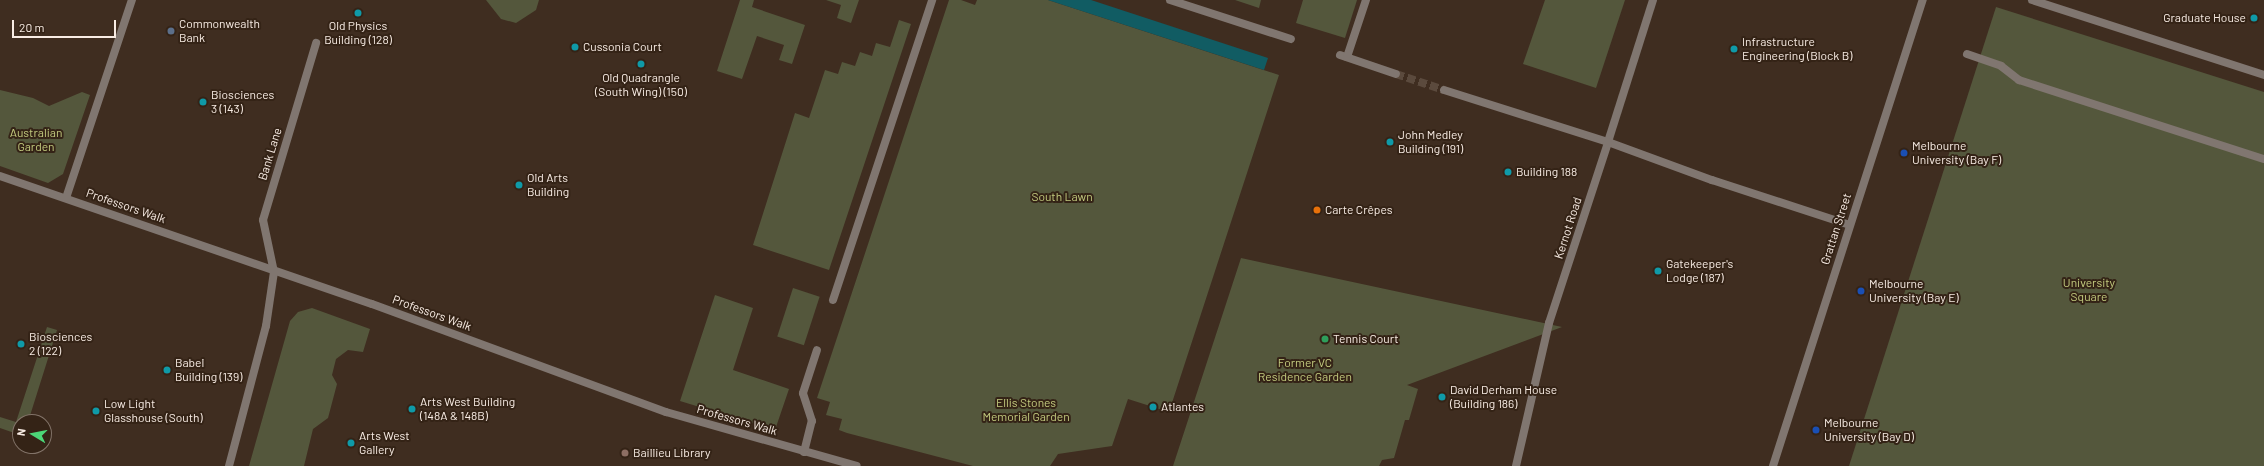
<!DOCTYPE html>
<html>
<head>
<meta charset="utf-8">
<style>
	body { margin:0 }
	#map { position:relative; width:2264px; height:466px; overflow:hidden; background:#3f2d20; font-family:Barlow,sans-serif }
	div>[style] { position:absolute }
	.green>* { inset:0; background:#54573c; transform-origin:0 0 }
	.water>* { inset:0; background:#115c63 }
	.pedestrian-tunnel>* { height:8px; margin-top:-4px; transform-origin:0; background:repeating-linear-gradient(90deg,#5b4a3d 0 8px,transparent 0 12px) }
	.service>* { height:8px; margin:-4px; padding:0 4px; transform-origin:4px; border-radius:4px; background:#807670 }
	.pedestrian>* { height:8px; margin:-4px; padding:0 4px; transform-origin:4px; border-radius:4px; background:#807670 }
	.minor>* { height:8px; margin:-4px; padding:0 4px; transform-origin:4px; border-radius:4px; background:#807670 }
	.tertiary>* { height:8px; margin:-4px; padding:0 4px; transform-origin:4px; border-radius:4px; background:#807670 }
	.dots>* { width:11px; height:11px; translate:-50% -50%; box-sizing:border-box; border:2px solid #342316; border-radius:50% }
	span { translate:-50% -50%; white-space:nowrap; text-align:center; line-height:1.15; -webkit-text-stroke:4px #342316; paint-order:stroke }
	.poi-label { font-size:12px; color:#f8ece4 }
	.right { translate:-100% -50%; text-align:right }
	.left { translate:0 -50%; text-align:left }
	.park-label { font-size:12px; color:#c3cb7f }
	.street-label { font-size:12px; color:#f8ece4 }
	.north { position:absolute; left:12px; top:414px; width:40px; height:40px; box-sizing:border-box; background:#342316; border:1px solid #827368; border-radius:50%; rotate:280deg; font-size:11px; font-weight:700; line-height:16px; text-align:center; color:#f8ece4 }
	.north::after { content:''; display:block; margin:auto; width:14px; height:18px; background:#4cd677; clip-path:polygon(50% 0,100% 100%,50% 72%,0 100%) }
	.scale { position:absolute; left:12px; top:20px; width:104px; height:18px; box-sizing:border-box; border:2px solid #f8ece4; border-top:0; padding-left:5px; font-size:12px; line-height:14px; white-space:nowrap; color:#f8ece4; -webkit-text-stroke:3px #342316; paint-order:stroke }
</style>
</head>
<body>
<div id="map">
	<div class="green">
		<div style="clip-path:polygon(486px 0,539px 0,536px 10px,516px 23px,501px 19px)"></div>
		<div style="clip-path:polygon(740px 0,754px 0,752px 7px,805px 25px,792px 64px,779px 60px,784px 45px,757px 36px,742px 79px,717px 71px)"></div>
		<div style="clip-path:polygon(826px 0,859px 0,851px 23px,837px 18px,841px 5px)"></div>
		<div style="clip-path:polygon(949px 0,961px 0,975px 5px,977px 0,1048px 0,1279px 75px,1169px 412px,1128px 399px,1112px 446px,1058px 454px,1050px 466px,973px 466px,847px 433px,839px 430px,842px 419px,826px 415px,830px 402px,817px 398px)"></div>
		<div style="clip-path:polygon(1235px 0,1261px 0,1259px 8px)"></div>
		<div style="clip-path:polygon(1303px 0,1357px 0,1345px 38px,1296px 23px)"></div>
		<div style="clip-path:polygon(1545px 0,1625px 0,1596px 88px,1523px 64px)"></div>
		<div style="clip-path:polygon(1996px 7px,2264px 92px,2264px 466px,1849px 466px)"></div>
		<div style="clip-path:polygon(899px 20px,911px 24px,829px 270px,753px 245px,795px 113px,809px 118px,825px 70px,838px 74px,842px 62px,855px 66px,860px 52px,872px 56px,876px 43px,890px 47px)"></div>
		<div style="clip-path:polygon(0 90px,33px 98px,49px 106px,82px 92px,90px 95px,63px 174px,48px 183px,0 166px)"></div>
		<div style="clip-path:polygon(1241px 258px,1562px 327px,1407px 385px,1418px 389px,1409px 420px,1405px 420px,1394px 458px,1382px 460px,1379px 466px,1173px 466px)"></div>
		<div style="left:793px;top:288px;width:28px;height:51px;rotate:18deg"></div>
		<div style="clip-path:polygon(715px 295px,753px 308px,733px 370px,789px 389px,775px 430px,680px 401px)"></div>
		<div style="clip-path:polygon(312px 308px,370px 329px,363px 352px,348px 350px,336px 359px,332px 375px,337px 384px,328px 418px,313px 429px,304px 466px,249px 466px,290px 321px,298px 312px)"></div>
		<div style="clip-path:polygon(47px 327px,57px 330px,28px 422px,20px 422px,20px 435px,0 428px,0 417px,16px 422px)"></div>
	</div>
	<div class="water">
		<div style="clip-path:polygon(1048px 0,1091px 0,1268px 58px,1264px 70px)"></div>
	</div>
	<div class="pedestrian-tunnel">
		<div style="left:1396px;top:74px;width:51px;rotate:18.4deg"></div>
	</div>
	<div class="service">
		<div style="left:1653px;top:0;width:149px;rotate:107.6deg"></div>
		<div style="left:1608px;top:142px;width:111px;rotate:20.1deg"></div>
		<div style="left:1712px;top:180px;width:145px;rotate:18.1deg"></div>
	</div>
	<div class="pedestrian">
		<div style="left:1170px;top:0;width:127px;rotate:17.9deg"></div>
		<div style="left:1967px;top:54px;width:36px;rotate:19deg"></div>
		<div style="left:2001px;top:66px;width:23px;rotate:38deg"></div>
		<div style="left:2019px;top:80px;width:257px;rotate:17.9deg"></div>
		<div style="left:1340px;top:55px;width:59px;rotate:18.7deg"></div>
		<div style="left:1347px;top:57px;width:60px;rotate:-71.6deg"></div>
		<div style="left:1444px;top:90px;width:172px;rotate:17.6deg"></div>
		<div style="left:0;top:176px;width:393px;rotate:19deg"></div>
		<div style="left:372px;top:304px;width:313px;rotate:20.2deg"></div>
		<div style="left:666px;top:412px;width:198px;rotate:15.8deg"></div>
		<div style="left:66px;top:198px;width:209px;rotate:-71.6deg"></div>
		<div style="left:833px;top:300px;width:316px;rotate:-71.7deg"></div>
		<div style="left:804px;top:452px;width:32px;rotate:-76deg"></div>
		<div style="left:812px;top:421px;width:29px;rotate:-108deg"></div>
		<div style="left:803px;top:393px;width:45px;rotate:-72deg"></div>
		<div style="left:229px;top:466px;width:145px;rotate:-75.2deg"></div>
		<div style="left:266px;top:326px;width:55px;rotate:-81.6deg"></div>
		<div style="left:274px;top:272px;width:53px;rotate:-101.9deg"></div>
		<div style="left:263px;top:220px;width:185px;rotate:-73.3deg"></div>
	</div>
	<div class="minor">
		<div style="left:2032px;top:0;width:244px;rotate:17.9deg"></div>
		<div style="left:1516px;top:466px;width:147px;rotate:-77deg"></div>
		<div style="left:1549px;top:323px;width:190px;rotate:-71.9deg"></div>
	</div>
	<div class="tertiary">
		<div style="left:1773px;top:466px;width:490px;rotate:-72.2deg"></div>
	</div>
	<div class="dots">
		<div style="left:358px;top:13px;background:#0f9aa8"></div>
		<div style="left:2254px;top:18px;background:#0f9aa8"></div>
		<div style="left:171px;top:31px;background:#5c6f8a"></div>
		<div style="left:575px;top:47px;background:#0f9aa8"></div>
		<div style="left:1734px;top:49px;background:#0f9aa8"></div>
		<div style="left:641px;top:64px;background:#0f9aa8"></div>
		<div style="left:203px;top:102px;background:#0f9aa8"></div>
		<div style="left:1390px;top:142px;background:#0f9aa8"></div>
		<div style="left:1904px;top:153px;background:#1a4fb4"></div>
		<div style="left:1508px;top:172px;background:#0f9aa8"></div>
		<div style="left:519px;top:185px;background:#0f9aa8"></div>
		<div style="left:1317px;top:210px;background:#e8710a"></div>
		<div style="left:1658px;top:271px;background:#0f9aa8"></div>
		<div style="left:1861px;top:291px;background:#1a4fb4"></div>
		<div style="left:1325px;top:339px;background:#2e9e5b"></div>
		<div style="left:21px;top:344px;background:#0f9aa8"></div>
		<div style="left:167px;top:370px;background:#0f9aa8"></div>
		<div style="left:1442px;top:397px;background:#0f9aa8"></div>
		<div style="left:1153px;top:407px;background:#0f9aa8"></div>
		<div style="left:412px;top:409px;background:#0f9aa8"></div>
		<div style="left:96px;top:411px;background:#0f9aa8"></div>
		<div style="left:1816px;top:430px;background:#1a4fb4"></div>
		<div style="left:351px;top:443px;background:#0f9aa8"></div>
		<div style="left:625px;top:453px;background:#8d6e63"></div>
	</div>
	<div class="poi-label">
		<span class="right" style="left:2246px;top:18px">Graduate House</span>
		<span class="left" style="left:179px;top:31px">Commonwealth<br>Bank</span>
		<span style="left:358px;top:33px">Old Physics<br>Building (128)</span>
		<span class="left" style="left:1742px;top:49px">Infrastructure<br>Engineering (Block B)</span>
		<span class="left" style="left:583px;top:47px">Cussonia Court</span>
		<span style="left:641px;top:85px">Old Quadrangle<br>(South Wing) (150)</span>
		<span class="left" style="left:211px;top:102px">Biosciences<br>3 (143)</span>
		<span class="left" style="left:1398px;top:142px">John Medley<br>Building (191)</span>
		<span class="left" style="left:1912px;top:153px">Melbourne<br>University (Bay F)</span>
		<span class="left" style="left:1516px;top:172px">Building 188</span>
		<span class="left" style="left:527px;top:185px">Old Arts<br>Building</span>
		<span class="left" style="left:1325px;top:210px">Carte Crêpes</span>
		<span class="left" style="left:1666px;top:271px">Gatekeeper's<br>Lodge (187)</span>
		<span class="left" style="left:1869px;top:291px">Melbourne<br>University (Bay E)</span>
		<span class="left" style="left:29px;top:344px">Biosciences<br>2 (122)</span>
		<span class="left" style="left:1333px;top:339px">Tennis Court</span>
		<span class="left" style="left:175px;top:370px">Babel<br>Building (139)</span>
		<span class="left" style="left:1450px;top:397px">David Derham House<br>(Building 186)</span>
		<span class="left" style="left:420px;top:409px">Arts West Building<br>(148A &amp; 148B)</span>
		<span class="left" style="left:104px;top:411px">Low Light<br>Glasshouse (South)</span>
		<span class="left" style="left:1161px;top:407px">Atlantes</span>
		<span class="left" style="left:1824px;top:430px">Melbourne<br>University (Bay D)</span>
		<span class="left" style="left:359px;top:443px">Arts West<br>Gallery</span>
		<span class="left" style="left:633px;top:453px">Baillieu Library</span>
	</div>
	<div class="park-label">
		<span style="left:36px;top:140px">Australian<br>Garden</span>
		<span style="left:1062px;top:197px">South Lawn</span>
		<span style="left:2089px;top:290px">University<br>Square</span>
		<span style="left:1305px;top:370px">Former VC<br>Residence Garden</span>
		<span style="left:1026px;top:410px">Ellis Stones<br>Memorial Garden</span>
	</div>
	<div class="street-label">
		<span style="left:270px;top:154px;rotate:-73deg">Bank Lane</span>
		<span style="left:126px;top:206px;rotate:19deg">Professors Walk</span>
		<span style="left:1568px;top:228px;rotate:-72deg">Kernot Road</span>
		<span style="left:1836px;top:229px;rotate:-72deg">Grattan Street</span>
		<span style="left:432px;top:313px;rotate:20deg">Professors Walk</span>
		<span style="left:737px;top:420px;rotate:16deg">Professors Walk</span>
	</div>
	<div class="north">N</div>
	<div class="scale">20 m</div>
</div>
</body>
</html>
